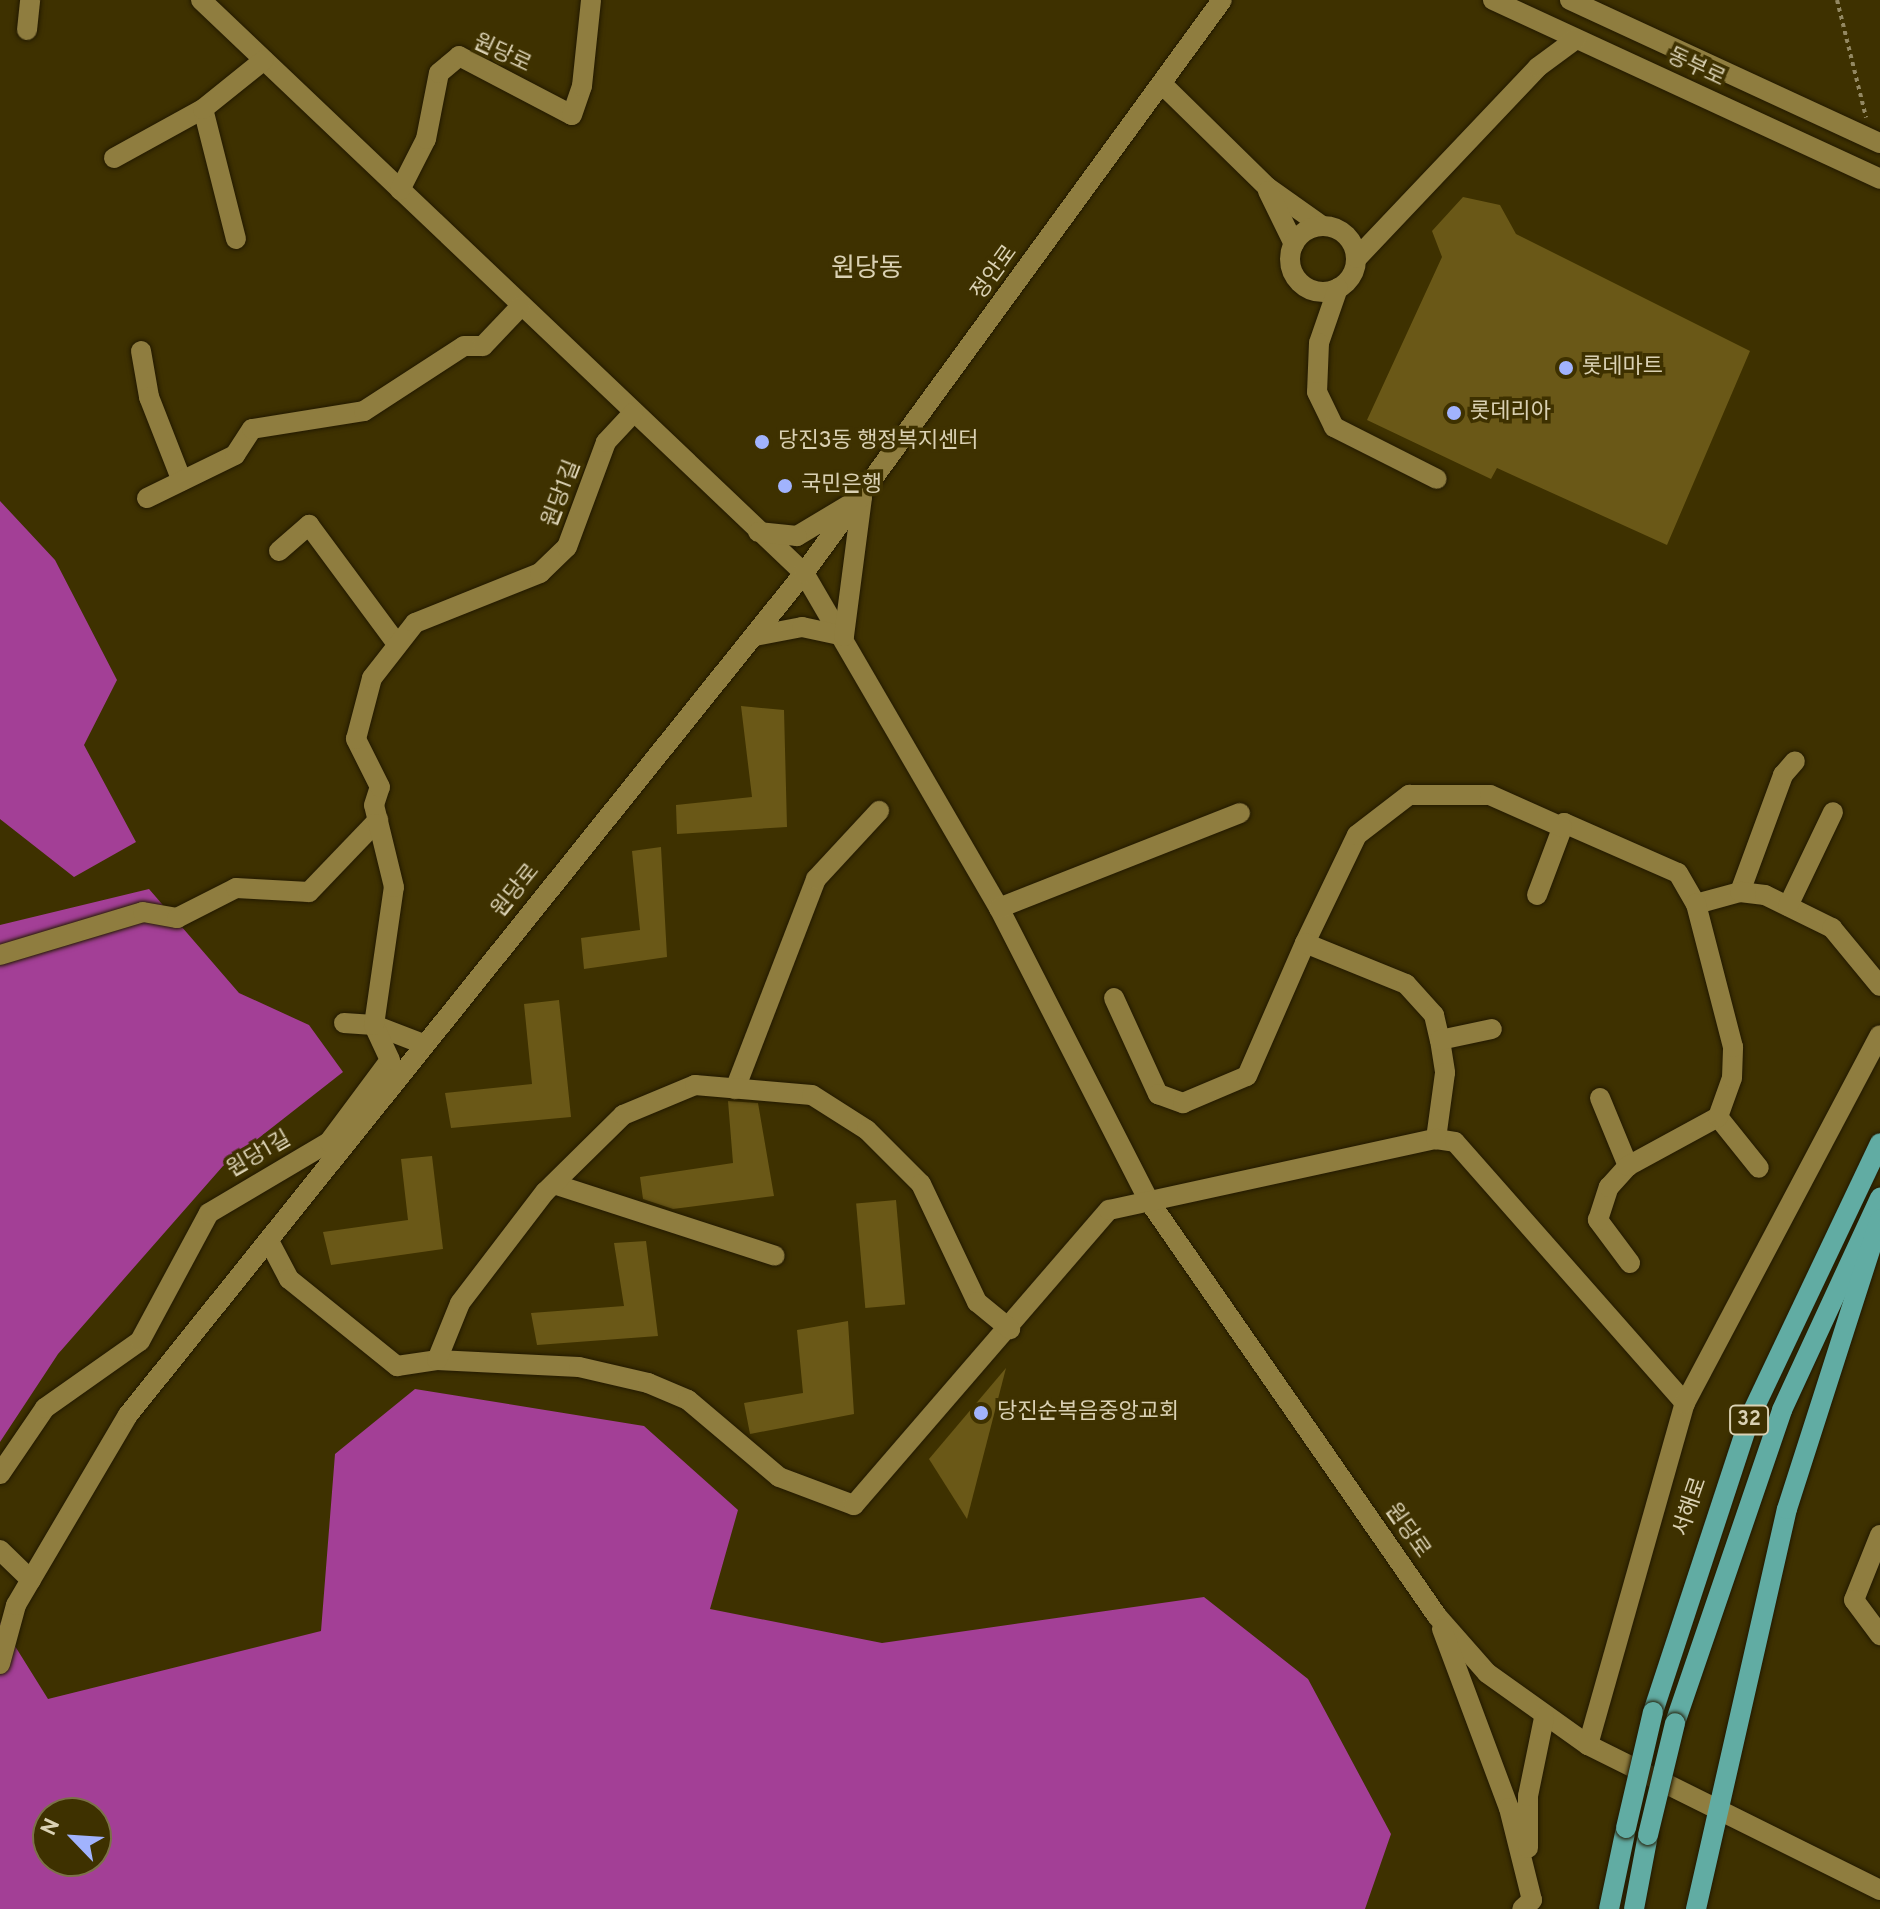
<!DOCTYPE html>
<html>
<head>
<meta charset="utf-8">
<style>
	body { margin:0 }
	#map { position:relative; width:1880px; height:1909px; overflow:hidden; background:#3e3100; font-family:Overpass,"Noto Sans KR",sans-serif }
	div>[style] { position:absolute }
	.forest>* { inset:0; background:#a33f96 }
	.building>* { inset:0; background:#6a5817; transform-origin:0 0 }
	.path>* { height:4px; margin-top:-2px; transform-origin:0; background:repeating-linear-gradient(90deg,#938862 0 4px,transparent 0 8px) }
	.roads { filter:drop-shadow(0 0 2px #221900) drop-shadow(0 0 2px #221900) }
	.minor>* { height:20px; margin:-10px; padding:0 10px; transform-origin:10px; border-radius:10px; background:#8f7d3f }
	.minor>.ring { margin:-10px; padding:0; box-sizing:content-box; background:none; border:20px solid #8f7d3f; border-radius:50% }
	.major>* { height:20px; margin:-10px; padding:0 10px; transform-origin:10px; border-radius:10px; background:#61aca3 }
	.bridges { filter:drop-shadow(0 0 2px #221900) drop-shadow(0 0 2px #221900) }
	.major-bridge>* { height:20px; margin:-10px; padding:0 10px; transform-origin:10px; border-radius:10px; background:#61aca3 }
	.dots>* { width:22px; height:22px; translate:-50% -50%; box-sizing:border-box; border:4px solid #3e3100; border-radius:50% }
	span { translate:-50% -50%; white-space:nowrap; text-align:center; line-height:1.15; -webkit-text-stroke:7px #3e3100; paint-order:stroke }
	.shield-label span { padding:2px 6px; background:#3e3100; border:2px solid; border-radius:6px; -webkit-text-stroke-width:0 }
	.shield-label { font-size:20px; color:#dad1b3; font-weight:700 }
	.street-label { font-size:22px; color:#dad1b3 }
	.poi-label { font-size:22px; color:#dad1b3 }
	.left { translate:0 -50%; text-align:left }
	.quarter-label { font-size:26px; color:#dad1b3 }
	.north { position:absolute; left:32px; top:1797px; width:80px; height:80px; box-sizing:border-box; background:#3e3100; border:2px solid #7c7148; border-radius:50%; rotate:295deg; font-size:22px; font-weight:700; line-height:32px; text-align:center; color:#dad1b3 }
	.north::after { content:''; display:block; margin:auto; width:28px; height:36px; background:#a1b3fd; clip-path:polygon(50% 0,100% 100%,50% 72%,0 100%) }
</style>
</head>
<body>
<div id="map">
	<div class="forest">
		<div style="clip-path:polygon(0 501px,55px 560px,117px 680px,84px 745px,136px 842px,74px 877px,0 819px)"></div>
		<div style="clip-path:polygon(149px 889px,239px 993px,309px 1025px,343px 1072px,223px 1166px,58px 1354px,0 1442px,0 925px)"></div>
		<div style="clip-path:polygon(evenodd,415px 1389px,644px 1426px,738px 1510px,710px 1609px,882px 1643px,1204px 1597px,1308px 1679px,1391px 1834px,1365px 1909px,0 1909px,0 1622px,48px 1699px,321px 1631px,335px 1454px,415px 1389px,48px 1813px,96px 1813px,96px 1861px,48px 1861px,48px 1813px)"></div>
	</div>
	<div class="building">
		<div style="clip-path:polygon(1463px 197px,1500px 205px,1516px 234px,1750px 351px,1667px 545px,1497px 468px,1491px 479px,1367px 420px,1442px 257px,1432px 231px)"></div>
		<div style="clip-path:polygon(741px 706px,784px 710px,787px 827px,677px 834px,676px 805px,752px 797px)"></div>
		<div style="clip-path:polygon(661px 847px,667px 957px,584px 969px,581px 938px,640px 930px,632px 851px)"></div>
		<div style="clip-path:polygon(559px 1000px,571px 1117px,451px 1128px,445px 1093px,532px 1084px,524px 1004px)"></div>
		<div style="clip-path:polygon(728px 1101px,758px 1103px,774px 1196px,673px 1209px,643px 1199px,640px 1177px,733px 1163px)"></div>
		<div style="clip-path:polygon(432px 1156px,443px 1249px,331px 1265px,323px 1232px,408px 1220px,401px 1159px)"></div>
		<div style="left:896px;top:1200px;width:105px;height:40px;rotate:85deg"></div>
		<div style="clip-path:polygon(646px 1241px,658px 1336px,537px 1345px,531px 1313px,624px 1306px,614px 1243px)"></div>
		<div style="clip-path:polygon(848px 1321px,854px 1414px,750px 1434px,744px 1403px,803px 1393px,797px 1330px)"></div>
		<div style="clip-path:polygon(1006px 1368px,967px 1519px,929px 1459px)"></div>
	</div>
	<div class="path">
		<div style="left:1837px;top:0;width:121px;rotate:76.1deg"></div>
	</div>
	<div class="roads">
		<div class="minor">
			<div style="left:201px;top:0;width:832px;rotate:43.54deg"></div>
			<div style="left:804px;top:573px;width:388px;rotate:59.8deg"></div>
			<div style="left:999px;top:908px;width:329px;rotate:62.9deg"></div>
			<div style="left:1149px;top:1201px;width:505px;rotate:55.24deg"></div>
			<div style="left:1437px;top:1616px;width:76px;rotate:48.7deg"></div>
			<div style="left:1487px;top:1673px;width:124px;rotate:35.5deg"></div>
			<div style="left:1588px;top:1745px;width:326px;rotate:26.4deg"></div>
			<div style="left:1493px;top:0;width:426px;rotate:24.8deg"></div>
			<div style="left:1570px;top:0;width:341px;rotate:24.8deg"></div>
			<div style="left:27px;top:30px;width:30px;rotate:-84deg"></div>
			<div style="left:1162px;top:84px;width:147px;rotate:44.4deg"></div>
			<div style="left:1267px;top:187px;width:67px;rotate:35.3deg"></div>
			<div style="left:114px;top:158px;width:102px;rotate:-28.8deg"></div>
			<div style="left:400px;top:190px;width:57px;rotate:-63deg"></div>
			<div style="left:426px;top:139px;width:67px;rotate:-78.9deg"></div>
			<div style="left:439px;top:73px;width:26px;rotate:-40deg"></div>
			<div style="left:459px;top:56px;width:127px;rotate:27.6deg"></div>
			<div style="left:572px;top:115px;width:31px;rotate:-71deg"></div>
			<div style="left:582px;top:86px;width:86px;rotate:-84deg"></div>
			<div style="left:1268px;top:191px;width:59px;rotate:63.9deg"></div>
			<div class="ring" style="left:1290px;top:226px;width:46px;height:46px"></div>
			<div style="left:236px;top:239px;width:134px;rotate:-104.2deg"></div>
			<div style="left:203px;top:109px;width:78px;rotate:-38.8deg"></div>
			<div style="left:1357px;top:258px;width:263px;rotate:-46.5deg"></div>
			<div style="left:1538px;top:67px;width:47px;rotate:-36.4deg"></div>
			<div style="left:1338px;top:288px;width:58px;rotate:109.1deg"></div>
			<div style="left:1319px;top:343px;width:49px;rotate:92.3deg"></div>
			<div style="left:1317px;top:392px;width:39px;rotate:64deg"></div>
			<div style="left:1334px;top:427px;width:115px;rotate:26.8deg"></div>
			<div style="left:141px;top:351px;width:47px;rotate:80.1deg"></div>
			<div style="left:149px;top:397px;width:90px;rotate:68.6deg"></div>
			<div style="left:147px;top:498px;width:98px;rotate:-26deg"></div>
			<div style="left:235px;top:455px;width:31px;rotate:-57deg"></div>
			<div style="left:252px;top:429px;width:113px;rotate:-9.1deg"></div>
			<div style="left:364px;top:411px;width:119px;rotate:-33deg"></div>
			<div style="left:464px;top:346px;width:19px"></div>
			<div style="left:483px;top:346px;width:54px;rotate:-46.5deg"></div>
			<div style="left:279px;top:551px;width:40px;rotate:-41deg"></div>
			<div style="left:309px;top:525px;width:148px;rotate:53.5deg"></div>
			<div style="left:755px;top:636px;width:48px;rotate:-10.8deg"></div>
			<div style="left:802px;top:627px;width:43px;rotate:12.1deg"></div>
			<div style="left:844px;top:636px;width:140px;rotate:-82.6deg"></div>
			<div style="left:862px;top:497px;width:76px;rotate:149deg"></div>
			<div style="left:797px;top:536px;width:39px;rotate:-174deg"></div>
			<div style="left:1740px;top:892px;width:125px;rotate:-69.8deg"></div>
			<div style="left:1783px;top:775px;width:18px;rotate:-49deg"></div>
			<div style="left:1537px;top:895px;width:77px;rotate:-69.4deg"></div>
			<div style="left:1564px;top:823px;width:124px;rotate:23.7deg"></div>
			<div style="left:1678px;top:873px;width:36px;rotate:60deg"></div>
			<div style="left:1696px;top:904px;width:46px;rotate:-15.3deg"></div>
			<div style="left:1740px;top:892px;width:25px;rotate:7deg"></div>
			<div style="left:1765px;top:895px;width:75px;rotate:26.2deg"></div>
			<div style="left:1832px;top:928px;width:75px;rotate:50.4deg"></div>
			<div style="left:1788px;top:906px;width:104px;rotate:-64.4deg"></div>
			<div style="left:999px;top:908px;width:259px;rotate:-21.5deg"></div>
			<div style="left:1305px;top:943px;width:120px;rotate:-64.3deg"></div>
			<div style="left:1357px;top:835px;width:66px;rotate:-37.6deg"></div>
			<div style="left:1409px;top:795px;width:81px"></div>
			<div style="left:1490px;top:795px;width:79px;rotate:24deg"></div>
			<div style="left:0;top:955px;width:149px;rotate:-16.7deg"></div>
			<div style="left:143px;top:912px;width:35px;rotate:10deg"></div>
			<div style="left:177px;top:918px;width:66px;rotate:-27deg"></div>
			<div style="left:236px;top:888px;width:73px;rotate:3.1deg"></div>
			<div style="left:309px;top:892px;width:100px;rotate:-46.2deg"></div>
			<div style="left:1114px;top:998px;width:106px;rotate:65.4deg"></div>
			<div style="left:1158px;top:1094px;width:27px;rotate:20deg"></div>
			<div style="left:1183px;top:1103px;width:69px;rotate:-22.9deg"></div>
			<div style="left:1247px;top:1076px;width:145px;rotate:-66.4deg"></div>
			<div style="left:1305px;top:943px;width:109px;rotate:22.1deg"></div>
			<div style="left:1406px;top:984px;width:42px;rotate:47.9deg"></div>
			<div style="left:1434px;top:1015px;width:26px;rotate:77deg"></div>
			<div style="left:1440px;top:1040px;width:33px;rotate:81deg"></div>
			<div style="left:1445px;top:1073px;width:67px;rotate:97.8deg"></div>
			<div style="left:344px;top:1023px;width:30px;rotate:4deg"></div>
			<div style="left:374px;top:1025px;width:53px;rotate:21.2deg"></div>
			<div style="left:1440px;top:1040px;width:53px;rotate:-11.9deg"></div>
			<div style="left:735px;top:1089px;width:225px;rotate:-68.9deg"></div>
			<div style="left:816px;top:879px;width:93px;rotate:-47.2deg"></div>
			<div style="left:1600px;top:1098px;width:74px;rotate:67.6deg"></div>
			<div style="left:1718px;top:1117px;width:65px;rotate:51.2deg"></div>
			<div style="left:554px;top:1184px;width:232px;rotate:18deg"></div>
			<div style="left:270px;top:1243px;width:41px;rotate:62.2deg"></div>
			<div style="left:289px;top:1279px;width:139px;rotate:38.9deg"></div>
			<div style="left:397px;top:1366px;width:40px;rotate:-8.5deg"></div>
			<div style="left:437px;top:1360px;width:142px;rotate:2.8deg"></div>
			<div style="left:579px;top:1367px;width:71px;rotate:13.1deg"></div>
			<div style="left:648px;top:1383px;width:43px;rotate:23deg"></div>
			<div style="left:688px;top:1400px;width:119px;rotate:40.2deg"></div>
			<div style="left:779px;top:1477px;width:80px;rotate:20.5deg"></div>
			<div style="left:854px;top:1505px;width:390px;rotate:-49.2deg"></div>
			<div style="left:1109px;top:1210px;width:335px;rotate:-12.3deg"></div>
			<div style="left:1436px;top:1139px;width:19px;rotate:9deg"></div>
			<div style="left:1455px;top:1142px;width:348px;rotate:48.6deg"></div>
			<div style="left:1630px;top:1263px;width:54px;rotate:-126.7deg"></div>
			<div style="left:1598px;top:1220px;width:35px;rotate:-72deg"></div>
			<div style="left:1609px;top:1187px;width:28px;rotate:-48deg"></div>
			<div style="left:1628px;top:1166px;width:102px;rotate:-28.6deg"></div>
			<div style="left:1718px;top:1117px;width:41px;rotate:-70.3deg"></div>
			<div style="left:1732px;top:1078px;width:31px;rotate:-88deg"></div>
			<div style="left:1733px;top:1047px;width:148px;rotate:-104.5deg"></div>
			<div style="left:437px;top:1360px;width:61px;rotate:-68deg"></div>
			<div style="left:460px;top:1303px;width:140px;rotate:-52.6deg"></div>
			<div style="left:545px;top:1192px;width:110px;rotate:-44.6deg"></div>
			<div style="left:623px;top:1115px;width:78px;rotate:-22.6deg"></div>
			<div style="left:695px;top:1085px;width:117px;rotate:4.9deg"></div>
			<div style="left:812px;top:1095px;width:65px;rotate:32.5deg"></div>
			<div style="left:867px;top:1130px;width:76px;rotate:45deg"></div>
			<div style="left:921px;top:1184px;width:131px;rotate:64.6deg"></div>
			<div style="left:977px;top:1302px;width:43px;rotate:39.3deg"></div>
			<div style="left:0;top:1474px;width:80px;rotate:-55.7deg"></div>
			<div style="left:45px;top:1408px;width:116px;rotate:-35.2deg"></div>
			<div style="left:140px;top:1341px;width:145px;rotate:-61.7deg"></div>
			<div style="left:209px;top:1213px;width:139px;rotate:-30.6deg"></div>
			<div style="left:329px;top:1142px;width:102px;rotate:-53.4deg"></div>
			<div style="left:390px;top:1060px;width:38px;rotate:-115deg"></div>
			<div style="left:374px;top:1025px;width:139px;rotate:-81.8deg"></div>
			<div style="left:394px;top:887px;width:84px;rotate:-103.7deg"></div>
			<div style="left:374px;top:805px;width:19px;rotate:-72deg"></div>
			<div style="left:380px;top:787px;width:54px;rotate:-116.6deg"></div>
			<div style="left:356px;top:739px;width:63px;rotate:-75.3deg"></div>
			<div style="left:372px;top:678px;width:70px;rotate:-52deg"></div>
			<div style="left:415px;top:623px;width:135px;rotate:-21.8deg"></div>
			<div style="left:540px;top:573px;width:37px;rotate:-44deg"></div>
			<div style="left:567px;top:547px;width:112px;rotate:-69.6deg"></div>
			<div style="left:606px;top:442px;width:40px;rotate:-47deg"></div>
			<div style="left:1880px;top:1535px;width:70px;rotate:111.8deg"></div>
			<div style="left:1854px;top:1600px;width:44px;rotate:53.4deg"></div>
			<div style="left:0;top:1550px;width:43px;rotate:44.1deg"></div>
			<div style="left:1442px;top:1629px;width:191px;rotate:69.5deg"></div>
			<div style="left:1509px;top:1808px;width:95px;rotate:76deg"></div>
			<div style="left:1532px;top:1900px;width:13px;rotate:138deg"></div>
			<div style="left:0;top:1664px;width:61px;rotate:-74.8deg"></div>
			<div style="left:16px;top:1605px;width:221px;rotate:-59.5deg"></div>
			<div style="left:128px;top:1415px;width:1080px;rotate:-51.24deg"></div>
			<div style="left:804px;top:573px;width:709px;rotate:-53.89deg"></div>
			<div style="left:1588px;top:1745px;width:355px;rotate:-74.2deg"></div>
			<div style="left:1685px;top:1403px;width:416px;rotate:-62.1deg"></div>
			<div style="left:1528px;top:1848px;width:52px;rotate:-90deg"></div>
			<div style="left:1528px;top:1796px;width:80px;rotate:-78.4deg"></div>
		</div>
		<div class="major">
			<div style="left:1653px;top:1712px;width:311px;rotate:-71.8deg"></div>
			<div style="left:1750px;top:1417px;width:303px;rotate:-64.6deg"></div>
			<div style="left:1675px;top:1723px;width:331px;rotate:-71.1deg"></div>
			<div style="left:1782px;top:1410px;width:234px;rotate:-65.2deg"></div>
			<div style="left:1609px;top:1909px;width:83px;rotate:-78.1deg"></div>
			<div style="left:1634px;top:1909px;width:75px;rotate:-79.3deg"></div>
			<div style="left:1696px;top:1909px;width:410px;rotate:-77.2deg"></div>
			<div style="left:1787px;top:1509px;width:304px;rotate:-72.2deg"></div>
		</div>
	</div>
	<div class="bridges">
		<div class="major-bridge">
			<div style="left:1626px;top:1828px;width:119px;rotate:-76.9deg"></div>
			<div style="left:1648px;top:1835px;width:115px;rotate:-76.4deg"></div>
		</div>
	</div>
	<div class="dots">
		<div style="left:1566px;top:368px;background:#a1b3fd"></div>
		<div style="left:1454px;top:413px;background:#a1b3fd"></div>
		<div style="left:762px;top:442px;background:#a1b3fd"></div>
		<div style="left:785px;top:486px;background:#a1b3fd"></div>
		<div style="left:981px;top:1413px;background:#a1b3fd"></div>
	</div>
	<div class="shield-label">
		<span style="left:1749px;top:1420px">32</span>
	</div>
	<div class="street-label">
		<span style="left:502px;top:54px;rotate:25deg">원당로</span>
		<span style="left:1696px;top:68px;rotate:25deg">동부로</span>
		<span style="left:995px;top:273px;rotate:-54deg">정안로</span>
		<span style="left:562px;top:494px;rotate:-69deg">원당1길</span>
		<span style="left:516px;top:891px;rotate:-51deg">원당로</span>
		<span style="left:259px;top:1155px;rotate:-30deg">원당1길</span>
		<span style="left:1691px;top:1507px;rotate:-71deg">서해로</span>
		<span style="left:1407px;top:1531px;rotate:55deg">원당로</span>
	</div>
	<div class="poi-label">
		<span class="left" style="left:1582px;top:368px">롯데마트</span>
		<span class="left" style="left:1470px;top:413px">롯데리아</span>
		<span class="left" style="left:778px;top:442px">당진3동 행정복지센터</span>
		<span class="left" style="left:801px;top:486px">국민은행</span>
		<span class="left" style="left:997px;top:1413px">당진순복음중앙교회</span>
	</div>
	<div class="quarter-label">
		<span style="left:867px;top:270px">원당동</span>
	</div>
	<div class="north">N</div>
</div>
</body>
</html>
